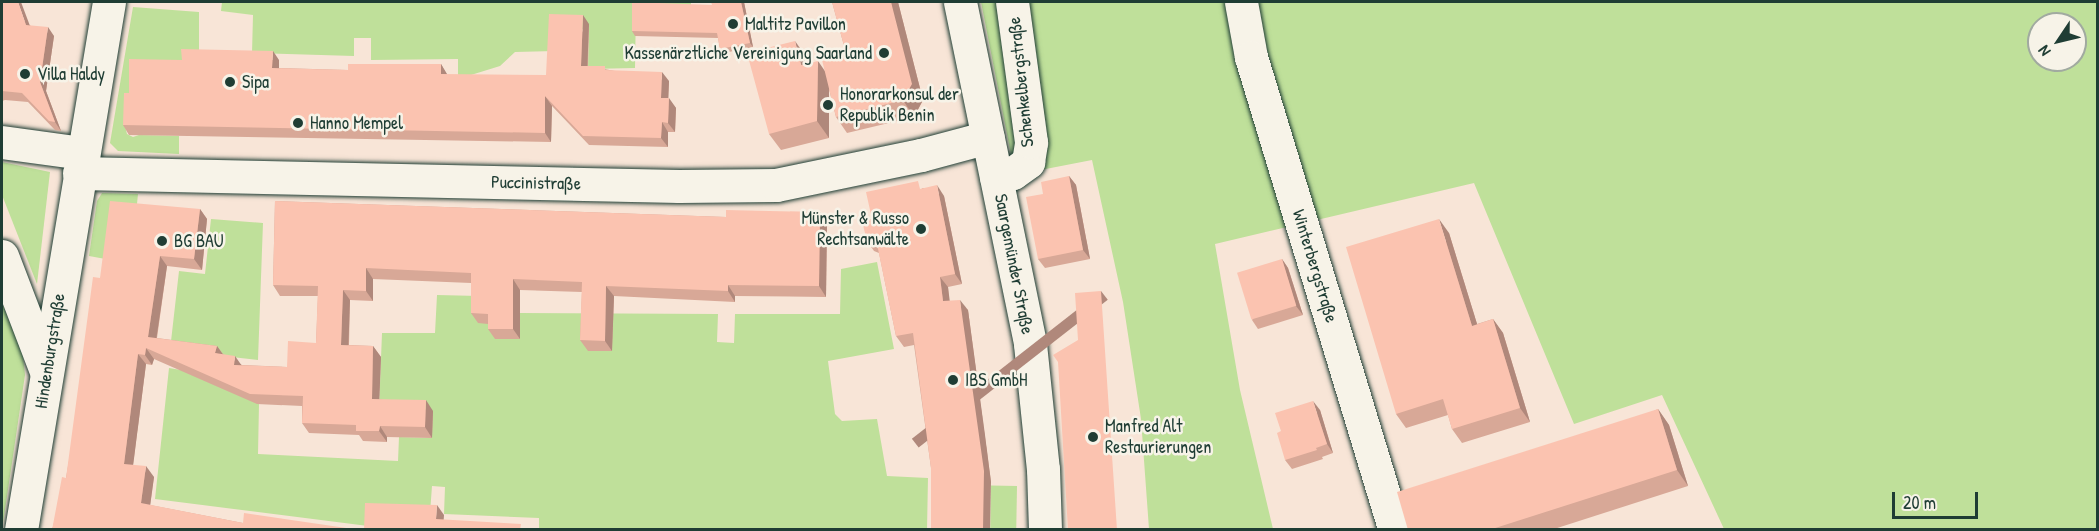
<!DOCTYPE html>
<html>
<head>
<meta charset="utf-8">
<style>
	body { margin:0 }
	#map { position:relative; width:2099px; height:531px; overflow:hidden; background:#f8e5d7; font-family:"Patrick Hand",sans-serif }
	div>[style] { position:absolute }
	.green>* { inset:0; background:#bfe09a; transform-origin:0 0 }
	.roads { filter:drop-shadow(0 0 2px #1f3d34) drop-shadow(0 0 2px #1f3d34) }
	.minor>* { height:33px; margin:-16.5px; padding:0 16.5px; transform-origin:16.5px; border-radius:16.5px; background:#f7f3e8 }
	.wall>* { inset:0; background:#d8a897 }
	.shaded-wall>* { inset:0; background:#b0887b; transform-origin:0 0 }
	.building>* { inset:0; background:#fbc3b0; transform-origin:0 0 }
	.dots>* { width:16px; height:16px; translate:-50% -50%; box-sizing:border-box; border:3px solid #f7f3e8; border-radius:50% }
	span { translate:-50% -50%; white-space:nowrap; text-align:center; line-height:1.15; -webkit-text-stroke:5px #f7f3e8; paint-order:stroke }
	.poi-label { font-size:18px; color:#1f3d34 }
	.left { translate:0 -50%; text-align:left }
	.right { translate:-100% -50%; text-align:right }
	.street-label { font-size:18px; color:#1f3d34 }
	.frame { position:absolute; inset:0; border:3px solid #1f3d34; pointer-events:none }
	.north { position:absolute; left:2027px; top:12px; width:60px; height:60px; box-sizing:border-box; background:#f7f3e8; border:2px solid #a1aaa0; border-radius:50%; rotate:235deg; font-size:16px; font-weight:700; line-height:24px; text-align:center; color:#1f3d34 }
	.north::after { content:''; display:block; margin:auto; width:21px; height:27px; background:#1f3d34; clip-path:polygon(50% 0,100% 100%,50% 72%,0 100%) }
	.scale { position:absolute; left:1892px; top:492px; width:86px; height:27px; box-sizing:border-box; border:3px solid #1f3d34; border-top:0; padding-left:8px; font-size:18px; line-height:21px; white-space:nowrap; color:#1f3d34; -webkit-text-stroke:4px #f7f3e8; paint-order:stroke }
</style>
</head>
<body>
<div id="map">
	<div class="green">
		<div style="clip-path:polygon(222px 2px,691px 2px,691px 9px,636px 7px,635px 68px,588px 69px,589px 24px,555px 51px,515px 52px,500px 66px,458px 79px,458px 59px,371px 60px,371px 38px,354px 38px,354px 56px,252px 53px,253px 15px,221px 11px)"></div>
		<div style="clip-path:polygon(evenodd,981px 2px,2097px 2px,2097px 529px,1724px 529px,1662px 395px,1574px 424px,1474px 183px,1215px 244px,1240px 390px,1273px 529px,1149px 529px,1141px 419px,1123px 302px,1092px 160px,1015px 175px,981px 2px,2039px 24px,2075px 24px,2075px 60px,2039px 60px,2039px 24px)"></div>
		<div style="clip-path:polygon(133px 7px,199px 12px,199px 58px,125px 126px,127px 134px,133px 137px,139px 135px,179px 136px,179px 154px,118px 151px,110px 143px)"></div>
		<div style="clip-path:polygon(2px 162px,50px 172px,37px 284px,2px 195px)"></div>
		<div style="clip-path:polygon(102px 193px,138px 194px,136px 213px,111px 260px,89px 256px,97px 201px)"></div>
		<div style="clip-path:polygon(211px 219px,263px 223px,258px 360px,170px 350px,179px 271px,205px 274px)"></div>
		<div style="clip-path:polygon(877px 262px,894px 349px,828px 361px,835px 414px,842px 421px,877px 419px,887px 476px,928px 478px,927px 530px,539px 529px,539px 518px,444px 514px,445px 487px,432px 486px,430px 513px,368px 526px,155px 499px,169px 368px,181px 370px,259px 404px,258px 454px,398px 461px,399px 437px,432px 438px,379px 409px,382px 333px,435px 333px,437px 295px,479px 296px,495px 324px,495px 339px,520px 313px,718px 314px,717px 342px,734px 343px,735px 314px,840px 314px,841px 269px)"></div>
		<div style="clip-path:polygon(2px 302px,23px 356px,25px 375px,2px 530px)"></div>
		<div style="left:1017px;top:486px;width:43px;height:26px;rotate:91deg"></div>
	</div>
	<div class="roads">
		<div class="minor">
			<div style="left:960px;top:2px;width:349px;rotate:78.4deg"></div>
			<div style="left:1030px;top:344px;width:126px;rotate:84.1deg"></div>
			<div style="left:1043px;top:469px;width:61px;rotate:88.1deg"></div>
			<div style="left:1241px;top:2px;width:56px;rotate:79.7deg"></div>
			<div style="left:1251px;top:57px;width:494px;rotate:73.1deg"></div>
			<div style="left:2px;top:142px;width:81px;rotate:7.8deg"></div>
			<div style="left:79px;top:173px;width:600px;rotate:1.24deg"></div>
			<div style="left:679px;top:186px;width:97px;rotate:-0.6deg"></div>
			<div style="left:776px;top:185px;width:148px;rotate:-11.7deg"></div>
			<div style="left:921px;top:155px;width:69px;rotate:-15deg"></div>
			<div style="left:996px;top:177px;width:17px;rotate:-13deg"></div>
			<div style="left:1013px;top:173px;width:19px;rotate:-36deg"></div>
			<div style="left:1028px;top:162px;width:20px;rotate:-81deg"></div>
			<div style="left:1031px;top:142px;width:141px;rotate:-97.7deg"></div>
			<div style="left:2px;top:256px;width:123px;rotate:69.1deg"></div>
			<div style="left:21px;top:530px;width:535px;rotate:-80.54deg"></div>
		</div>
	</div>
	<div class="wall">
		<div style="clip-path:polygon(2px 2px,29px 25px,54px 36px,46px 91px,61px 131px,55px 130px,28px 102px,5px 100px,2px 101px)"></div>
		<div style="clip-path:polygon(744px 2px,753px 47px,724px 53px,720px 49px,718px 38px,635px 36px,632px 31px,712px 5px)"></div>
		<div style="clip-path:polygon(832px 2px,898px 2px,923px 100px,914px 117px,847px 133px,836px 117px,829px 89px,829px 138px,781px 150px,769px 134px,807px 58px,808px 63px,825px 71px,846px 53px)"></div>
		<div style="clip-path:polygon(589px 24px,588px 66px,669px 81px,668px 98px,676px 108px,675px 132px,668px 132px,668px 147px,589px 145px,552px 106px,551px 142px,129px 135px,123px 125px,129px 93px,182px 60px,279px 60px,279px 68px,348px 70px,441px 64px,447px 75px,546px 75px)"></div>
		<div style="clip-path:polygon(1069px 176px,1076px 185px,1090px 259px,1045px 268px,1038px 259px,1043px 194px)"></div>
		<div style="clip-path:polygon(923px 188px,944px 196px,962px 284px,948px 287px,949px 301px,968px 310px,991px 482px,931px 468px,914px 345px,904px 347px,896px 336px,879px 253px,874px 251px,867px 241px,872px 219px)"></div>
		<div style="clip-path:polygon(275px 201px,726px 217px,820px 212px,827px 222px,826px 297px,735px 296px,735px 302px,614px 296px,612px 351px,588px 351px,580px 340px,582px 292px,520px 290px,520px 339px,495px 339px,488px 329px,488px 324px,478px 323px,471px 313px,471px 283px,373px 279px,373px 301px,350px 300px,349px 345px,373px 346px,381px 357px,379px 399px,433px 411px,432px 438px,387px 437px,387px 442px,363px 441px,359px 435px,309px 433px,302px 423px,302px 406px,257px 404px,154px 359px,152px 365px,146px 364px,133px 465px,154px 477px,150px 505px,243px 523px,360px 530px,52px 530px,66px 478px,100px 278px,200px 209px,207px 219px,202px 270px,167px 266px,157px 338px,217px 346px,223px 354px,242px 365px,287px 367px,316px 343px,318px 296px,280px 296px,273px 285px)"></div>
		<div style="clip-path:polygon(1449px 233px,1477px 324px,1493px 319px,1503px 333px,1530px 422px,1462px 443px,1452px 429px,1448px 415px,1406px 428px,1396px 414px)"></div>
		<div style="clip-path:polygon(1282px 259px,1288px 268px,1303px 315px,1258px 329px,1252px 320px)"></div>
		<div style="clip-path:polygon(1658px 409px,1669px 425px,1688px 486px,1551px 530px,1408px 530px)"></div>
		<div style="clip-path:polygon(1320px 410px,1333px 453px,1322px 457px,1323px 459px,1292px 469px,1285px 460px)"></div>
	</div>
	<div class="shaded-wall">
		<div style="clip-path:polygon(18px 2px,21px 2px,33px 34px,26px 25px)"></div>
		<div style="clip-path:polygon(741px 2px,744px 2px,753px 47px,750px 43px)"></div>
		<div style="clip-path:polygon(891px 2px,898px 2px,923px 100px,914px 117px,903px 100px)"></div>
		<div style="clip-path:polygon(583px 15px,589px 24px,587px 75px,581px 66px)"></div>
		<div style="clip-path:polygon(48px 27px,54px 36px,46px 91px,61px 131px,55px 122px,40px 82px)"></div>
		<div style="clip-path:polygon(795px 41px,807px 58px,813px 82px,801px 65px)"></div>
		<div style="clip-path:polygon(273px 51px,279px 60px,279px 78px,272px 68px)"></div>
		<div style="clip-path:polygon(818px 61px,829px 77px,829px 138px,817px 121px)"></div>
		<div style="clip-path:polygon(441px 64px,447px 74px,447px 84px,441px 74px)"></div>
		<div style="clip-path:polygon(662px 72px,669px 81px,668px 108px,661px 98px)"></div>
		<div style="clip-path:polygon(545px 96px,552px 106px,551px 142px,545px 133px)"></div>
		<div style="clip-path:polygon(669px 98px,676px 108px,675px 132px,668px 123px)"></div>
		<div style="clip-path:polygon(662px 122px,668px 132px,668px 147px,661px 138px)"></div>
		<div style="clip-path:polygon(1069px 176px,1076px 185px,1090px 259px,1083px 250px)"></div>
		<div style="clip-path:polygon(937px 185px,944px 196px,962px 284px,955px 274px)"></div>
		<div style="clip-path:polygon(200px 209px,207px 219px,202px 270px,194px 259px)"></div>
		<div style="clip-path:polygon(820px 212px,827px 222px,826px 297px,819px 286px)"></div>
		<div style="clip-path:polygon(1439px 219px,1449px 233px,1482px 340px,1472px 326px)"></div>
		<div style="clip-path:polygon(160px 256px,167px 266px,155px 348px,148px 337px)"></div>
		<div style="clip-path:polygon(1282px 259px,1288px 268px,1303px 315px,1296px 306px)"></div>
		<div style="clip-path:polygon(366px 268px,373px 279px,373px 301px,366px 291px)"></div>
		<div style="clip-path:polygon(940px 277px,948px 287px,951px 311px,943px 301px)"></div>
		<div style="clip-path:polygon(513px 279px,520px 290px,520px 339px,513px 329px)"></div>
		<div style="clip-path:polygon(728px 285px,735px 296px,735px 302px,728px 291px)"></div>
		<div style="clip-path:polygon(606px 286px,614px 296px,612px 351px,605px 341px)"></div>
		<div style="clip-path:polygon(343px 290px,350px 300px,348px 356px,341px 345px)"></div>
		<div style="left:1101px;top:291px;width:11px;height:240px;rotate:52deg"></div>
		<div style="clip-path:polygon(960px 300px,968px 310px,985px 435px,991px 482px,990px 530px,983px 530px)"></div>
		<div style="clip-path:polygon(1493px 319px,1503px 333px,1530px 422px,1520px 408px)"></div>
		<div style="clip-path:polygon(217px 346px,224px 356px,215px 353px)"></div>
		<div style="clip-path:polygon(373px 346px,381px 357px,379px 409px,372px 399px)"></div>
		<div style="clip-path:polygon(146px 348px,154px 359px,152px 365px,145px 355px)"></div>
		<div style="clip-path:polygon(138px 354px,146px 364px,132px 474px,124px 464px)"></div>
		<div style="clip-path:polygon(235px 356px,242px 366px,234px 365px)"></div>
		<div style="clip-path:polygon(426px 400px,433px 411px,432px 438px,425px 427px)"></div>
		<div style="clip-path:polygon(1313px 401px,1320px 410px,1333px 453px,1327px 444px)"></div>
		<div style="clip-path:polygon(1658px 409px,1669px 425px,1688px 486px,1677px 470px)"></div>
		<div style="clip-path:polygon(380px 426px,387px 437px,387px 442px,379px 431px)"></div>
		<div style="clip-path:polygon(146px 466px,154px 477px,149px 514px,141px 503px)"></div>
		<div style="clip-path:polygon(437px 505px,444px 515px,443px 529px,436px 519px)"></div>
	</div>
	<div class="building">
		<div style="clip-path:polygon(2px 2px,18px 2px,26px 25px,48px 27px,40px 82px,55px 122px,49px 121px,22px 93px,2px 91px)"></div>
		<div style="clip-path:polygon(632px 2px,712px 5px,711px 2px,741px 2px,750px 43px,720px 49px,717px 33px,632px 31px)"></div>
		<div style="clip-path:polygon(832px 2px,891px 2px,912px 84px,903px 100px,836px 117px,822px 60px,846px 53px)"></div>
		<div style="clip-path:polygon(549px 14px,583px 15px,581px 66px,605px 66px,605px 70px,662px 72px,661px 98px,669px 98px,668px 123px,662px 122px,661px 138px,583px 136px,545px 96px,545px 133px,123px 125px,124px 93px,129px 93px,129px 59px,182px 60px,181px 49px,273px 51px,272px 68px,348px 70px,348px 64px,441px 64px,441px 74px,546px 75px)"></div>
		<div style="clip-path:polygon(795px 41px,801px 65px,818px 61px,817px 121px,769px 134px,747px 53px)"></div>
		<div style="clip-path:polygon(1069px 176px,1083px 250px,1038px 259px,1026px 197px,1043px 194px,1041px 182px)"></div>
		<div style="clip-path:polygon(918px 181px,920px 189px,937px 185px,955px 274px,940px 277px,943px 301px,960px 300px,984px 471px,983px 530px,931px 530px,931px 468px,913px 333px,896px 336px,877px 244px,867px 241px,862px 221px,872px 219px,866px 192px)"></div>
		<div style="clip-path:polygon(110px 201px,200px 209px,194px 259px,160px 256px,148px 337px,217px 346px,215px 353px,235px 356px,234px 365px,287px 367px,288px 341px,316px 343px,318px 286px,273px 285px,275px 201px,726px 217px,726px 210px,820px 212px,819px 286px,728px 285px,728px 291px,606px 286px,605px 341px,580px 340px,582px 282px,513px 279px,513px 329px,488px 329px,488px 314px,471px 313px,471px 273px,366px 268px,366px 291px,343px 290px,341px 345px,373px 346px,372px 399px,426px 400px,425px 427px,380px 426px,379px 431px,356px 431px,356px 425px,302px 423px,303px 396px,250px 394px,146px 348px,145px 355px,138px 354px,124px 464px,146px 466px,141px 503px,243px 523px,244px 513px,360px 530px,52px 530px,62px 477px,66px 478px,93px 277px,100px 278px)"></div>
		<div style="clip-path:polygon(1439px 219px,1472px 326px,1493px 319px,1520px 408px,1452px 429px,1443px 399px,1396px 414px,1346px 247px)"></div>
		<div style="left:1282px;top:259px;width:49px;height:47px;rotate:73deg"></div>
		<div style="clip-path:polygon(1101px 291px,1117px 530px,1068px 530px,1058px 362px,1053px 355px,1078px 340px,1075px 293px)"></div>
		<div style="clip-path:polygon(1313px 401px,1327px 444px,1316px 448px,1317px 450px,1285px 460px,1277px 433px,1281px 431px,1275px 413px)"></div>
		<div style="clip-path:polygon(1658px 409px,1677px 470px,1489px 530px,1408px 530px,1397px 492px)"></div>
		<div style="clip-path:polygon(365px 503px,437px 505px,436px 519px,521px 524px,520px 530px,364px 530px)"></div>
	</div>
	<div class="dots">
		<div style="left:733px;top:24px;background:#1f3d34"></div>
		<div style="left:884px;top:53px;background:#1f3d34"></div>
		<div style="left:25px;top:74px;background:#1f3d34"></div>
		<div style="left:230px;top:82px;background:#1f3d34"></div>
		<div style="left:828px;top:105px;background:#1f3d34"></div>
		<div style="left:298px;top:123px;background:#1f3d34"></div>
		<div style="left:921px;top:229px;background:#1f3d34"></div>
		<div style="left:162px;top:241px;background:#1f3d34"></div>
		<div style="left:953px;top:380px;background:#1f3d34"></div>
		<div style="left:1093px;top:437px;background:#1f3d34"></div>
	</div>
	<div class="poi-label">
		<span class="left" style="left:745px;top:24px">Maltitz Pavillon</span>
		<span class="right" style="left:872px;top:53px">Kassenärztliche Vereinigung Saarland</span>
		<span class="left" style="left:37px;top:74px">Villa Haldy</span>
		<span class="left" style="left:242px;top:82px">Sipa</span>
		<span class="left" style="left:840px;top:105px">Honorarkonsul der<br>Republik Benin</span>
		<span class="left" style="left:310px;top:123px">Hanno Mempel</span>
		<span class="right" style="left:909px;top:229px">Münster &amp; Russo<br>Rechtsanwälte</span>
		<span class="left" style="left:174px;top:241px">BG BAU</span>
		<span class="left" style="left:965px;top:380px">IBS GmbH</span>
		<span class="left" style="left:1105px;top:437px">Manfred Alt<br>Restaurierungen</span>
	</div>
	<div class="street-label">
		<span style="left:1021px;top:82px;rotate:-96deg">Schenkelbergstraße</span>
		<span style="left:536px;top:183px;rotate:1deg">Puccinistraße</span>
		<span style="left:1014px;top:264px;rotate:79deg">Saargemünder Straße</span>
		<span style="left:1315px;top:266px;rotate:73deg">Winterbergstraße</span>
		<span style="left:50px;top:351px;rotate:-81deg">Hindenburgstraße</span>
	</div>
	<div class="frame"></div>
	<div class="north">N</div>
	<div class="scale">20 m</div>
</div>
</body>
</html>
